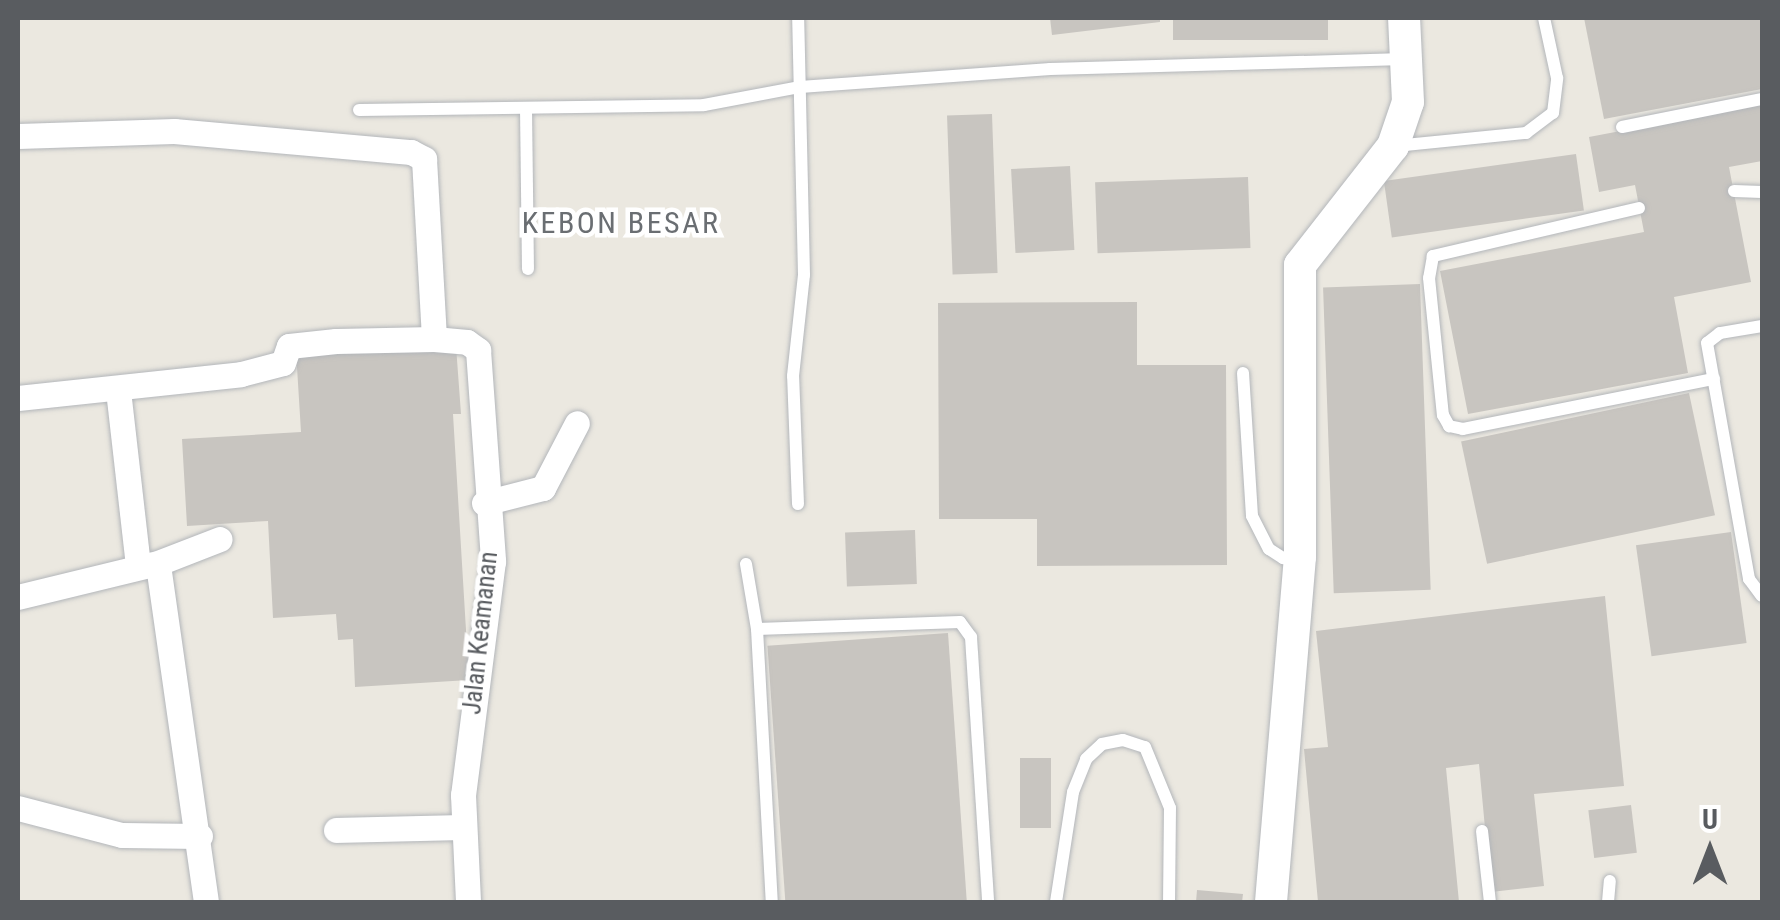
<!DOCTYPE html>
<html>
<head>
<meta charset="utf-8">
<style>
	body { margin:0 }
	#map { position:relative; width:1780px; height:920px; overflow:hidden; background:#ebe8e0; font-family:"Roboto Condensed",sans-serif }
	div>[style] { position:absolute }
	.building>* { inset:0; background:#c8c5c0; transform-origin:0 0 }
	.roads { filter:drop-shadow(0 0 2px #b3b6ba) drop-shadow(0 0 2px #b3b6ba) }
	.service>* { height:12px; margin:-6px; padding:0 6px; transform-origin:6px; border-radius:6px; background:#fff }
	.minor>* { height:25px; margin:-12.5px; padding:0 12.5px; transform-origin:12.5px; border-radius:12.5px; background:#fff }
	.tertiary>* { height:32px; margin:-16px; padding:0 16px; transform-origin:16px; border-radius:16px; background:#fff }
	span { translate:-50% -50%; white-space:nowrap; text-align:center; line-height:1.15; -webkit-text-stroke:9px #fff; paint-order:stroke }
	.street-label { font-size:25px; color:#595c60 }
	.quarter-label { font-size:30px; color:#6a6e72; letter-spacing:2.5px }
	.frame { position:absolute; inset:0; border:20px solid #595c60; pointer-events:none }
	.north { position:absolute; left:1660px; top:800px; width:100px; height:100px; -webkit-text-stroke:8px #fff; paint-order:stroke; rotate:0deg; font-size:28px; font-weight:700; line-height:40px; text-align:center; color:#595c60 }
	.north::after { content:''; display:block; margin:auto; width:35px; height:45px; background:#595c60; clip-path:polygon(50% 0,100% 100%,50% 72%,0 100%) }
</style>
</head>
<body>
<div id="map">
	<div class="building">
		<div style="clip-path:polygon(1050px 18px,1160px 18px,1160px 22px,1052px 35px)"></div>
		<div style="left:1173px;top:18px;width:155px;height:22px"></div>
		<div style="clip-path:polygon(1584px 18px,1762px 18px,1762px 89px,1604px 119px)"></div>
		<div style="clip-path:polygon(1762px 104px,1762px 161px,1729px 167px,1751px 282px,1674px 297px,1688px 373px,1468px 414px,1440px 271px,1644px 232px,1635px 185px,1599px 192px,1589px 137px)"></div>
		<div style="left:992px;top:114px;width:159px;height:45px;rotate:88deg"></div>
		<div style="left:1576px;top:154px;width:57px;height:194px;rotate:82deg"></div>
		<div style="left:1070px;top:166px;width:84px;height:59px;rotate:87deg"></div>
		<div style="left:1248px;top:177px;width:71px;height:153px;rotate:88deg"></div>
		<div style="left:1420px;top:284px;width:306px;height:97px;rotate:88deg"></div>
		<div style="clip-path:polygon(1137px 302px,1137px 365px,1226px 365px,1227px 565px,1037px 566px,1037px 519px,939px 519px,938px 303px)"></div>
		<div style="clip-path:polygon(456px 346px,461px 414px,453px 414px,469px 680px,355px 687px,353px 639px,338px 640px,336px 614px,273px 618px,268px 521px,187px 526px,182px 439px,301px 432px,296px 351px)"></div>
		<div style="left:1689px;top:393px;width:125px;height:233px;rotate:78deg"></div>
		<div style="left:915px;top:530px;width:54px;height:70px;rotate:88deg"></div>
		<div style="left:1731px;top:532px;width:112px;height:96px;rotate:82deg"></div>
		<div style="clip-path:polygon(1605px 596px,1624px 786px,1534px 794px,1544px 886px,1491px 892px,1479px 764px,1446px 768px,1459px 902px,1318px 902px,1304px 749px,1328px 747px,1316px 631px)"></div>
		<div style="left:948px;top:633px;width:270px;height:181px;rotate:86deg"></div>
		<div style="left:1020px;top:758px;width:31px;height:70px"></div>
		<div style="left:1631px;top:805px;width:48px;height:43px;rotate:83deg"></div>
		<div style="clip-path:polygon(1197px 890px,1243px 894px,1242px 902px,1196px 902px)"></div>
	</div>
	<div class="roads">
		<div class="service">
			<div style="left:526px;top:108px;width:161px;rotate:89.3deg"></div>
			<div style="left:359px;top:110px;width:345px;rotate:-0.8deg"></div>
			<div style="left:704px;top:105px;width:98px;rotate:-10.6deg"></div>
			<div style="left:800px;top:87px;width:251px;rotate:-4.1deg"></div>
			<div style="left:1050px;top:69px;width:354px;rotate:-1.6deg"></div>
			<div style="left:1622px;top:127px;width:143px;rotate:-11.3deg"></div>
			<div style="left:1395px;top:146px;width:132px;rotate:-5.7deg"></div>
			<div style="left:1526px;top:133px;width:34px;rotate:-37deg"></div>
			<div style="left:1553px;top:113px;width:35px;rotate:-83deg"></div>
			<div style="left:1557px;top:78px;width:61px;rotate:-102.2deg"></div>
			<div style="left:1734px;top:191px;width:28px;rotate:2deg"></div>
			<div style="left:1639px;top:208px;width:212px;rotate:166.9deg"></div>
			<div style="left:1433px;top:256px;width:22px;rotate:100deg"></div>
			<div style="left:1429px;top:278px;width:138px;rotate:84.2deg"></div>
			<div style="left:1443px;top:415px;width:13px;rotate:61deg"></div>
			<div style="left:1449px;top:426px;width:14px;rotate:12deg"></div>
			<div style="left:1463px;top:429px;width:256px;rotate:-11.3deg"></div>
			<div style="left:1762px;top:326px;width:43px;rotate:170.5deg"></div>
			<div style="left:1720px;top:333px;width:16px;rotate:142deg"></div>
			<div style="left:1707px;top:343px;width:240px;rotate:79.9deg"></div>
			<div style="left:1749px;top:579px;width:21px;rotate:53deg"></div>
			<div style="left:1243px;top:373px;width:143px;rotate:86.4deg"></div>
			<div style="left:1252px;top:516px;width:37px;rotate:63deg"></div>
			<div style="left:1269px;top:549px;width:17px;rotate:33deg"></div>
			<div style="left:1283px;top:558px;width:15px;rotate:-4deg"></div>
			<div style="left:798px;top:504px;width:128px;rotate:-92.2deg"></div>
			<div style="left:793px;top:376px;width:102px;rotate:-83.8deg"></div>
			<div style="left:804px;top:275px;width:257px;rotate:-91.3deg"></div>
			<div style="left:746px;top:564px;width:66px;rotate:80.4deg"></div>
			<div style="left:757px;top:629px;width:273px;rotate:86.9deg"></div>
			<div style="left:757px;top:629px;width:203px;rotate:-2deg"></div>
			<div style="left:960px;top:622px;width:19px;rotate:54deg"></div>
			<div style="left:971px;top:637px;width:266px;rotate:86.3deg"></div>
			<div style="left:1482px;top:831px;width:71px;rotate:83.6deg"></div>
			<div style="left:1056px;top:902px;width:111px;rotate:-81.2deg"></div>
			<div style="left:1073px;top:792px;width:35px;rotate:-68deg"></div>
			<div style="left:1086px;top:759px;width:22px;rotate:-43deg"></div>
			<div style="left:1102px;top:744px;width:21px;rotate:-11deg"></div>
			<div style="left:1123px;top:740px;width:23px;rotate:18deg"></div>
			<div style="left:1145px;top:747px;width:66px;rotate:67.7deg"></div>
			<div style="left:1170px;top:808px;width:94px;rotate:90.6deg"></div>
			<div style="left:1608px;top:902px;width:21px;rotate:-85deg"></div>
		</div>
		<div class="minor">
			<div style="left:18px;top:136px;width:156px;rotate:-1.8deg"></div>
			<div style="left:174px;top:131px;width:238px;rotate:5.1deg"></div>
			<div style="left:411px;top:152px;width:15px;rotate:28deg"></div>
			<div style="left:424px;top:159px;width:180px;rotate:86.8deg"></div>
			<div style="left:118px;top:390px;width:177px;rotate:83.5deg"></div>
			<div style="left:18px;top:398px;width:224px;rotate:-6.1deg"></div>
			<div style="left:241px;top:374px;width:43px;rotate:-14.7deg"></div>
			<div style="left:283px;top:363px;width:18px;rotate:-71deg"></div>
			<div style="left:289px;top:346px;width:47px;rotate:-6.1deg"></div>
			<div style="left:336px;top:341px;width:98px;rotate:-1.2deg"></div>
			<div style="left:434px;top:339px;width:33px;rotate:5deg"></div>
			<div style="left:467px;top:342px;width:14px;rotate:36deg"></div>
			<div style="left:478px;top:350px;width:212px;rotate:85.9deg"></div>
			<div style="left:493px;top:561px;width:236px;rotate:97.3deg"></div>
			<div style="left:463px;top:795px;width:107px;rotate:87.3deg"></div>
			<div style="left:484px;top:503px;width:61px;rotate:-14.3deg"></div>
			<div style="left:543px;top:488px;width:73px;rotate:-62.4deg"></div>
			<div style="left:18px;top:597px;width:139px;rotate:-13.7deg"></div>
			<div style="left:18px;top:808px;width:107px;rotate:14.6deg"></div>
			<div style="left:122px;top:835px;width:78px;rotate:0.7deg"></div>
			<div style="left:336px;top:830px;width:125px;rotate:-1.4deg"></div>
			<div style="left:206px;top:902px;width:342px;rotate:-98.1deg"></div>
			<div style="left:158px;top:563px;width:66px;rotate:-21.2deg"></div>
		</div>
		<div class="tertiary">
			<div style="left:1271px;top:902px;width:346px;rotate:-85.2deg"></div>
			<div style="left:1300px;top:557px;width:292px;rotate:-90deg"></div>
			<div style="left:1300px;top:265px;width:151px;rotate:-52deg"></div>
			<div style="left:1393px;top:146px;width:46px;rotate:-71.2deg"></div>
			<div style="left:1408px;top:102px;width:84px;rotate:-92.7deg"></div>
		</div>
	</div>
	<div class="street-label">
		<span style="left:481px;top:633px;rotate:-84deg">Jalan Keamanan</span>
	</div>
	<div class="quarter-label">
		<span style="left:621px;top:223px">KEBON BESAR</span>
	</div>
	<div class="frame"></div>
	<div class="north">U</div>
</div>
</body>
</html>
